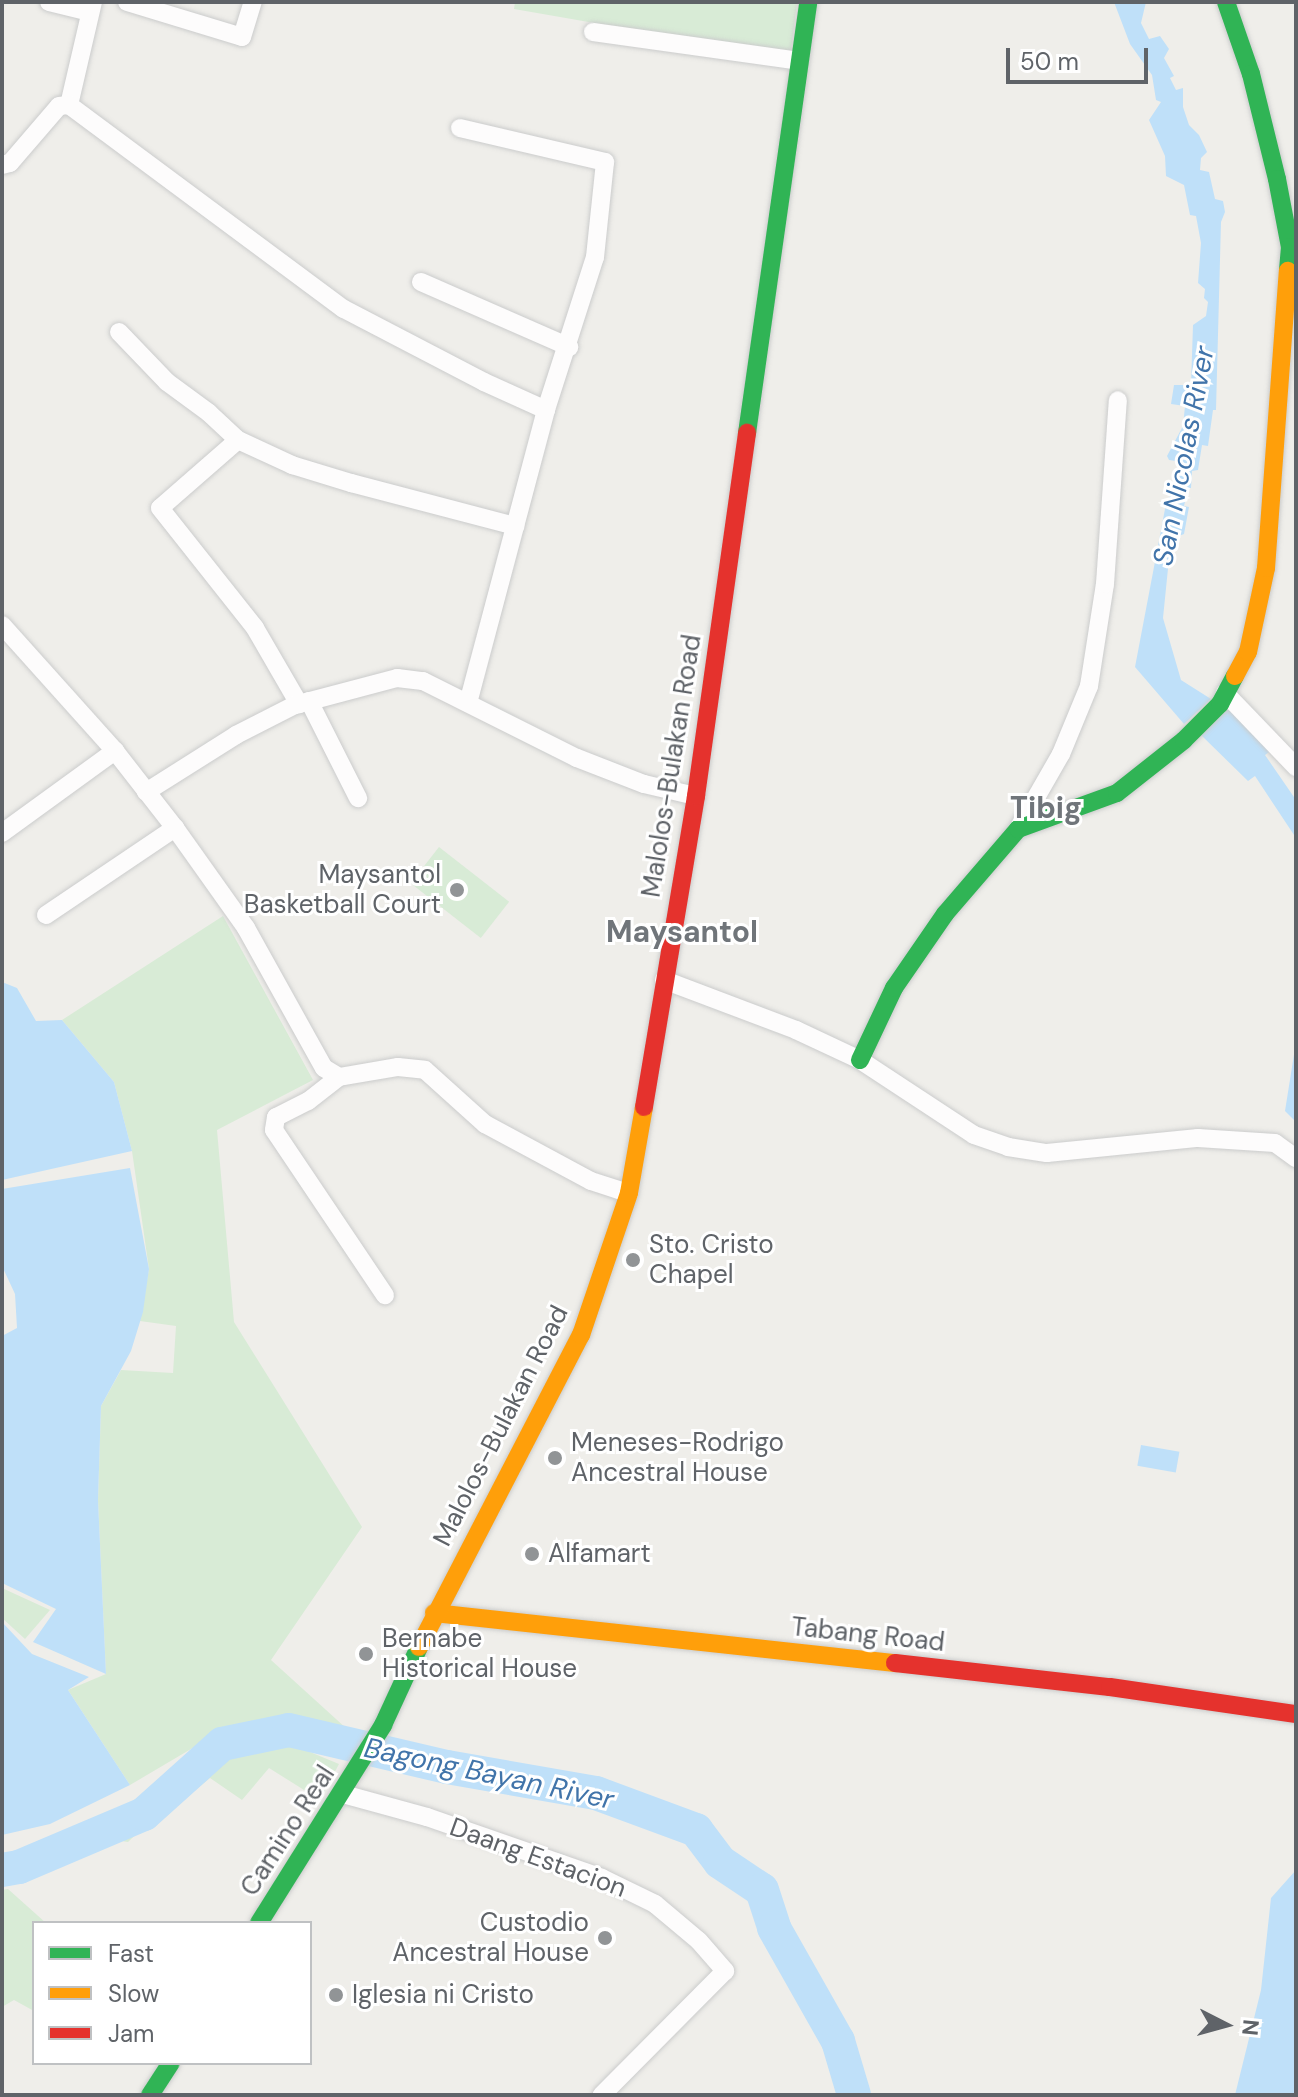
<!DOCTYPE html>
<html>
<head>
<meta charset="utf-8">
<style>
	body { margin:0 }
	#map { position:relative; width:1298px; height:2097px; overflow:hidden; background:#efeeea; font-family:"DM Sans",sans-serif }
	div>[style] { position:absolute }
	.green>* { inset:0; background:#d8ebd6; transform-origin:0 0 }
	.water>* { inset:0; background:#bfe0f9; transform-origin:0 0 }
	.river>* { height:34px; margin:-17px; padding:0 17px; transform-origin:17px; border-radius:17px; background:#bfe0f9 }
	.roads { filter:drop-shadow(0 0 2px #cbcccc) drop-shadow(0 0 2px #cbcccc) }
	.street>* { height:18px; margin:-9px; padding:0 9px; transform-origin:9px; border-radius:9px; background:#fdfcfc }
	.fast>* { height:18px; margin:-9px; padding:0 9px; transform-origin:9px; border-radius:9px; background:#30b455 }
	.slow>* { height:18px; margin:-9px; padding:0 9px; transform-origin:9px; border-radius:9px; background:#ff9f0a }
	.jam>* { height:18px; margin:-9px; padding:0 9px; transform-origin:9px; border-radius:9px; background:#e5322d }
	.dots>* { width:22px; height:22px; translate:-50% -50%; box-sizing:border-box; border:4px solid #fff; border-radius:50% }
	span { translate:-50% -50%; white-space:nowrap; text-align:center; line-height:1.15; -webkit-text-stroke:6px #fff; paint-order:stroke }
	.street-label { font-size:26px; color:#5f6368 }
	.poi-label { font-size:26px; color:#5f6368 }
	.right { translate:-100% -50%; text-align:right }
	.left { translate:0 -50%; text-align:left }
	.water-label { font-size:28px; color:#4174aa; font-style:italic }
	.quarter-label { font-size:30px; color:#70757a; font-weight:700 }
	.frame { position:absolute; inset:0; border:4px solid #5f6368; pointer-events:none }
	.legend { position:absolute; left:32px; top:1921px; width:280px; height:144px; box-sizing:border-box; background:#fff; border:2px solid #bfc1c3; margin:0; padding:10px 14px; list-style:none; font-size:24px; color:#5f6368 }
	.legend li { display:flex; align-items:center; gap:16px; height:40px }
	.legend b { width:40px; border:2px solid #bfc1c3 }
	.north { position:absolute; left:1186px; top:1985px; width:80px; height:80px; -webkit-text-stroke:6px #fff; paint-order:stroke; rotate:96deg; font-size:22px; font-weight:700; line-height:32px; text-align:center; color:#5f6368 }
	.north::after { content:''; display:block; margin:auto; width:28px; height:36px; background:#5f6368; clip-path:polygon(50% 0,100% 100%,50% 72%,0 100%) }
	.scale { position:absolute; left:1006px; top:48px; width:142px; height:36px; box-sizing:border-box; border:4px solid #5f6368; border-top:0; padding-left:10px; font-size:24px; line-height:28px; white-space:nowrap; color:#5f6368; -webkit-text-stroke:6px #fff; paint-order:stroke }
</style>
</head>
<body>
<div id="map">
	<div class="green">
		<div style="clip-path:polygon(515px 2px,797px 2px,790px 57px,514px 9px)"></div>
		<div style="left:439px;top:847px;width:89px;height:46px;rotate:38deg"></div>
		<div style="clip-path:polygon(223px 916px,313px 1080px,217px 1130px,234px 1322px,362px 1527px,271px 1660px,347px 1729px,279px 1725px,213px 1736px,130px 1785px,68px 1690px,106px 1674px,98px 1500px,101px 1406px,121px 1370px,173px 1373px,176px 1326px,140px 1321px,149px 1269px,132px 1151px,114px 1082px,62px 1020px)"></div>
		<div style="clip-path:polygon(2px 1588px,50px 1610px,25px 1639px,2px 1618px)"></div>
		<div style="clip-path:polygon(281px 1740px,339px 1764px,320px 1800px,269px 1768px,242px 1800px,210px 1778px,188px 1796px,171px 1800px,128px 1842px,108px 1839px,138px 1821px,226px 1749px)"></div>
		<div style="clip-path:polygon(8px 1889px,46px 1923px,34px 1923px,34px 2011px,14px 2000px,2px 2007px,2px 1890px)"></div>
	</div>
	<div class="water">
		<div style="clip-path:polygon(1114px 2px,1146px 2px,1141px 23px,1149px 39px,1160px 36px,1169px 49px,1164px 58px,1174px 76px,1170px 78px,1176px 90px,1183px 88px,1183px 107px,1189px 125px,1199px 135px,1207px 152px,1201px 158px,1200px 170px,1209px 172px,1215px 199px,1223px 201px,1225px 212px,1221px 222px,1216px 410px,1213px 410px,1208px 446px,1202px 445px,1198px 470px,1192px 471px,1191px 488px,1188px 488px,1184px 506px,1189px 507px,1184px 534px,1171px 539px,1163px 618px,1181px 680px,1211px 699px,1184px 724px,1135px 667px,1165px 509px,1167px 499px,1173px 494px,1171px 487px,1179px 469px,1176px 461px,1169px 460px,1167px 456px,1183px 426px,1185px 406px,1171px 404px,1174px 385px,1191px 385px,1193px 325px,1206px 316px,1208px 302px,1204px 298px,1205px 289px,1198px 283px,1201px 243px,1196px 216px,1190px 215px,1184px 185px,1166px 176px,1165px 156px,1149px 120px,1161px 102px,1156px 100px,1152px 75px,1130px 44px)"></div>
		<div style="clip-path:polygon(1232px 705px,1272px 750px,1265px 755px,1296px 800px,1296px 838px,1255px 776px,1248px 781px,1201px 735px)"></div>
		<div style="clip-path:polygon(2px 982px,17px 988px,36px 1021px,62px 1020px,114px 1082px,132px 1151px,2px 1180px)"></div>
		<div style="clip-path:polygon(1296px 1042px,1296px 1122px,1285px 1111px)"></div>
		<div style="clip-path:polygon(130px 1168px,149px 1269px,143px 1312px,131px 1351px,101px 1406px,98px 1500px,106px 1674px,33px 1642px,56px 1609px,2px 1583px,2px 1336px,17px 1328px,15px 1294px,2px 1266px,2px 1189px)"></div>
		<div style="left:1141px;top:1445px;width:39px;height:21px;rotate:10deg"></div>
		<div style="clip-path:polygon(2px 1622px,32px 1654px,89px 1677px,68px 1690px,130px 1785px,50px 1824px,2px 1835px)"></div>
		<div style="clip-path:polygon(1296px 1870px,1296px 2095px,1235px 2095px,1261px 1990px,1271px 1898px)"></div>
	</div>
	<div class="river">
		<div style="left:2px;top:1870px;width:17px;rotate:-10deg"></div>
		<div style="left:19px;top:1867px;width:136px;rotate:-23deg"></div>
		<div style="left:144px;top:1814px;width:105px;rotate:-41.9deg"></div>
		<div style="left:222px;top:1744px;width:68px;rotate:-11.8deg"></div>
		<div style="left:289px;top:1730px;width:162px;rotate:13.2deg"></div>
		<div style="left:447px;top:1767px;width:151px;rotate:9.9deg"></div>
		<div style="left:596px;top:1793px;width:107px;rotate:20.3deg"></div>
		<div style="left:696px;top:1830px;width:40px;rotate:53deg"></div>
		<div style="left:720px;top:1862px;width:50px;rotate:33.7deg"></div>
		<div style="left:762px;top:1890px;width:40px;rotate:72deg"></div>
		<div style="left:774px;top:1928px;width:130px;rotate:60.5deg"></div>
		<div style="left:838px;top:2041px;width:56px;rotate:73.5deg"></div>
	</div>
	<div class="roads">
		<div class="street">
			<div style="left:49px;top:2px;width:42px;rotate:13.7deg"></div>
			<div style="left:127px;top:2px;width:120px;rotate:16.9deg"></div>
			<div style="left:242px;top:37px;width:37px;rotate:-73deg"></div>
			<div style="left:593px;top:32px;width:208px;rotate:8deg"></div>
			<div style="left:69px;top:105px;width:106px;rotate:-76.9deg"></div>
			<div style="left:460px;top:128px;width:149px;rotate:13.2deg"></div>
			<div style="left:605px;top:162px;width:96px;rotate:96deg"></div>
			<div style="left:595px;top:257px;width:161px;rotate:107.8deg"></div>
			<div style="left:546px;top:410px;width:303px;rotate:104.9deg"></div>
			<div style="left:2px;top:165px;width:8px;rotate:-14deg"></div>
			<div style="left:10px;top:163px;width:75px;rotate:-49.3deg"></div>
			<div style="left:59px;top:106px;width:10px;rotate:-6deg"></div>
			<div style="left:69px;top:105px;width:342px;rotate:36.6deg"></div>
			<div style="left:344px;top:309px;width:158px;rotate:27.5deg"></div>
			<div style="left:484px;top:382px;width:68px;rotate:24.3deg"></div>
			<div style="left:421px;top:282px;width:162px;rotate:23.7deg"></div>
			<div style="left:119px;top:332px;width:69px;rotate:46.2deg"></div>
			<div style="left:167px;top:382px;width:52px;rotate:36.4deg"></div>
			<div style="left:209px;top:413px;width:40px;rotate:43deg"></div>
			<div style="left:238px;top:440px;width:60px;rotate:24.8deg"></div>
			<div style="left:292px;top:465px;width:62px;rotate:17deg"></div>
			<div style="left:351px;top:483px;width:170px;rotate:14.7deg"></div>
			<div style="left:238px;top:440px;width:103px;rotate:138.9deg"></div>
			<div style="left:160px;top:508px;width:153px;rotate:51.6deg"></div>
			<div style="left:255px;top:628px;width:88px;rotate:59.9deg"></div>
			<div style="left:2px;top:625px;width:169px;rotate:48.1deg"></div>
			<div style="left:115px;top:751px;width:98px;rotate:52.1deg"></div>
			<div style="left:175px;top:828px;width:123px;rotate:54.6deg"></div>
			<div style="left:246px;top:928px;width:160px;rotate:60.9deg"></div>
			<div style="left:324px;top:1068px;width:17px;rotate:31deg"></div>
			<div style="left:339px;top:1077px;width:60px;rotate:-9.6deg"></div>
			<div style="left:398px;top:1067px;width:27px;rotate:6deg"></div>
			<div style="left:425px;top:1070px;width:81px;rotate:42deg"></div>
			<div style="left:485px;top:1124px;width:120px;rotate:28.3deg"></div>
			<div style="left:591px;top:1181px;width:40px;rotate:18deg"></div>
			<div style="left:1225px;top:693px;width:103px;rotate:46.2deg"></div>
			<div style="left:309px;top:701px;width:109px;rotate:63.2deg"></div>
			<div style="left:146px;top:792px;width:107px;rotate:-32.3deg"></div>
			<div style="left:236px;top:735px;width:66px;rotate:-27deg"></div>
			<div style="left:295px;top:705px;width:106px;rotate:-14.8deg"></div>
			<div style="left:397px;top:678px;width:26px;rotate:7deg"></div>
			<div style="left:423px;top:681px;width:172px;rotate:26.6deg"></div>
			<div style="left:577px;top:758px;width:72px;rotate:21.2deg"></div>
			<div style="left:644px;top:784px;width:53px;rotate:13deg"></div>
			<div style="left:1018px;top:829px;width:86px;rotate:-60.2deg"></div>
			<div style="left:1061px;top:754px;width:74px;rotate:-67.6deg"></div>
			<div style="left:1089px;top:686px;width:103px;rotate:-81.1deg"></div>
			<div style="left:1105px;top:584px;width:184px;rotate:-86deg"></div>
			<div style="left:2px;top:833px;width:140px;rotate:-36deg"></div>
			<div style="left:46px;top:915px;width:156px;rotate:-34deg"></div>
			<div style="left:664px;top:980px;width:141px;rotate:20.7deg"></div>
			<div style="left:796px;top:1030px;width:71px;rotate:25.1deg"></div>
			<div style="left:860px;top:1060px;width:136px;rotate:33.3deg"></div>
			<div style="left:974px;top:1135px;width:36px;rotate:19deg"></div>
			<div style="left:1008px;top:1147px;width:39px;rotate:9deg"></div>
			<div style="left:1047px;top:1153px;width:152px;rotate:-5.7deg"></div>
			<div style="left:1198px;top:1138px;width:77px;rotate:3.7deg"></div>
			<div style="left:1275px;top:1143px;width:26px;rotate:36deg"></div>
			<div style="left:339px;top:1077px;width:39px;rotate:142deg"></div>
			<div style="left:308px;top:1101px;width:36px;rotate:153deg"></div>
			<div style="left:276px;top:1117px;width:13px;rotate:99deg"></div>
			<div style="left:274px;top:1130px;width:199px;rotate:56.1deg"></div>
			<div style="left:343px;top:1794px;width:87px;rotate:15.3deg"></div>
			<div style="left:427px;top:1817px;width:185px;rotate:19.2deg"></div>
			<div style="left:602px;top:1878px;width:59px;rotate:26.1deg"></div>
			<div style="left:655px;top:1904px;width:57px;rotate:40.1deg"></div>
			<div style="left:699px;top:1941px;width:40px;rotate:49deg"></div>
			<div style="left:725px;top:1971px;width:175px;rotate:134.8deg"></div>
		</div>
		<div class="fast">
			<div style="left:1226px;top:2px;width:76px;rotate:70.9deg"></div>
			<div style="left:1251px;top:74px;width:108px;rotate:76.1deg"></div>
			<div style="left:1277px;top:179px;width:69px;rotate:79.2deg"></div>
			<div style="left:1290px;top:247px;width:24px;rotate:95deg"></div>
			<div style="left:747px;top:433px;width:435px;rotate:-81.9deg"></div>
			<div style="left:860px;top:1060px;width:80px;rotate:-64.7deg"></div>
			<div style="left:894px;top:988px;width:90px;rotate:-55.4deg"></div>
			<div style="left:945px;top:914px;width:112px;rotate:-49.3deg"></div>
			<div style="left:1018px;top:829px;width:105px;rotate:-20deg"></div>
			<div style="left:1117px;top:793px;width:85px;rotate:-38.3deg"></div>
			<div style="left:1184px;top:740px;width:51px;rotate:-45deg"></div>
			<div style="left:1220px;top:704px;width:32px;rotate:-62deg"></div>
			<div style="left:259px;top:1923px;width:234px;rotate:-57.9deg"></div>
			<div style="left:383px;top:1725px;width:86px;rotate:-65.2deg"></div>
			<div style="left:150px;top:2095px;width:38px;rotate:-57deg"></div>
		</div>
		<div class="slow">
			<div style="left:1235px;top:676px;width:27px;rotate:-62deg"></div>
			<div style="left:1248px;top:652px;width:86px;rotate:-77.9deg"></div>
			<div style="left:1266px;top:568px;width:298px;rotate:-85.8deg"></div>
			<div style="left:434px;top:1613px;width:464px;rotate:6.2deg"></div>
			<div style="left:419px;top:1647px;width:352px;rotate:-62.6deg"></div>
			<div style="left:581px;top:1335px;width:150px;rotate:-71.3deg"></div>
			<div style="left:629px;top:1193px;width:87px;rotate:-80.1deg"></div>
		</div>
		<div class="jam">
			<div style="left:644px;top:1107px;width:315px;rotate:-80.5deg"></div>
			<div style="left:696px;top:796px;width:367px;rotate:-82deg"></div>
			<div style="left:895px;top:1663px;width:216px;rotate:6.4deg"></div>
			<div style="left:1110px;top:1687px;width:188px;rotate:8.3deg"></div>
		</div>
	</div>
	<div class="dots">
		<div style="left:457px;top:890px;background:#919496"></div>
		<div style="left:633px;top:1260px;background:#919496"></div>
		<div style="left:555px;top:1458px;background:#919496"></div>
		<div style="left:532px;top:1554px;background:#919496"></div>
		<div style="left:366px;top:1654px;background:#919496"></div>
		<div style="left:605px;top:1938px;background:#919496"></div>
		<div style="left:336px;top:1995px;background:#919496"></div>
	</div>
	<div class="street-label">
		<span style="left:672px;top:766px;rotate:-81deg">Malolos-Bulakan Road</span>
		<span style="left:501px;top:1426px;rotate:-63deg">Malolos-Bulakan Road</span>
		<span style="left:868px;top:1635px;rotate:6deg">Tabang Road</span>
		<span style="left:288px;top:1831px;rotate:-57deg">Camino Real</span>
		<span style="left:538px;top:1858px;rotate:20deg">Daang Estacion</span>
	</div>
	<div class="poi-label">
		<span class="right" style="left:441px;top:890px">Maysantol<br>Basketball Court</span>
		<span class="left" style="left:649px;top:1260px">Sto. Cristo<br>Chapel</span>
		<span class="left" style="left:571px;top:1458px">Meneses-Rodrigo<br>Ancestral House</span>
		<span class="left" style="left:548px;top:1554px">Alfamart</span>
		<span class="left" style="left:382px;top:1654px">Bernabe<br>Historical House</span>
		<span class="right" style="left:589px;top:1938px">Custodio<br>Ancestral House</span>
		<span class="left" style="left:352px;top:1995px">Iglesia ni Cristo</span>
	</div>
	<div class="water-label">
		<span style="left:1184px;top:456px;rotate:-79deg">San Nicolas River</span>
		<span style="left:489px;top:1774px;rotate:12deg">Bagong Bayan River</span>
	</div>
	<div class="quarter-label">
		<span style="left:1046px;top:808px">Tibig</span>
		<span style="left:682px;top:932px">Maysantol</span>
	</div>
	<div class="frame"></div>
	<ul class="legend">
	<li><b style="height:10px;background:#30b455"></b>Fast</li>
	<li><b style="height:10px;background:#ff9f0a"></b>Slow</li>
	<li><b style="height:10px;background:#e5322d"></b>Jam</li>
	</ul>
	<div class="north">N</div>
	<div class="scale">50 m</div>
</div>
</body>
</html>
